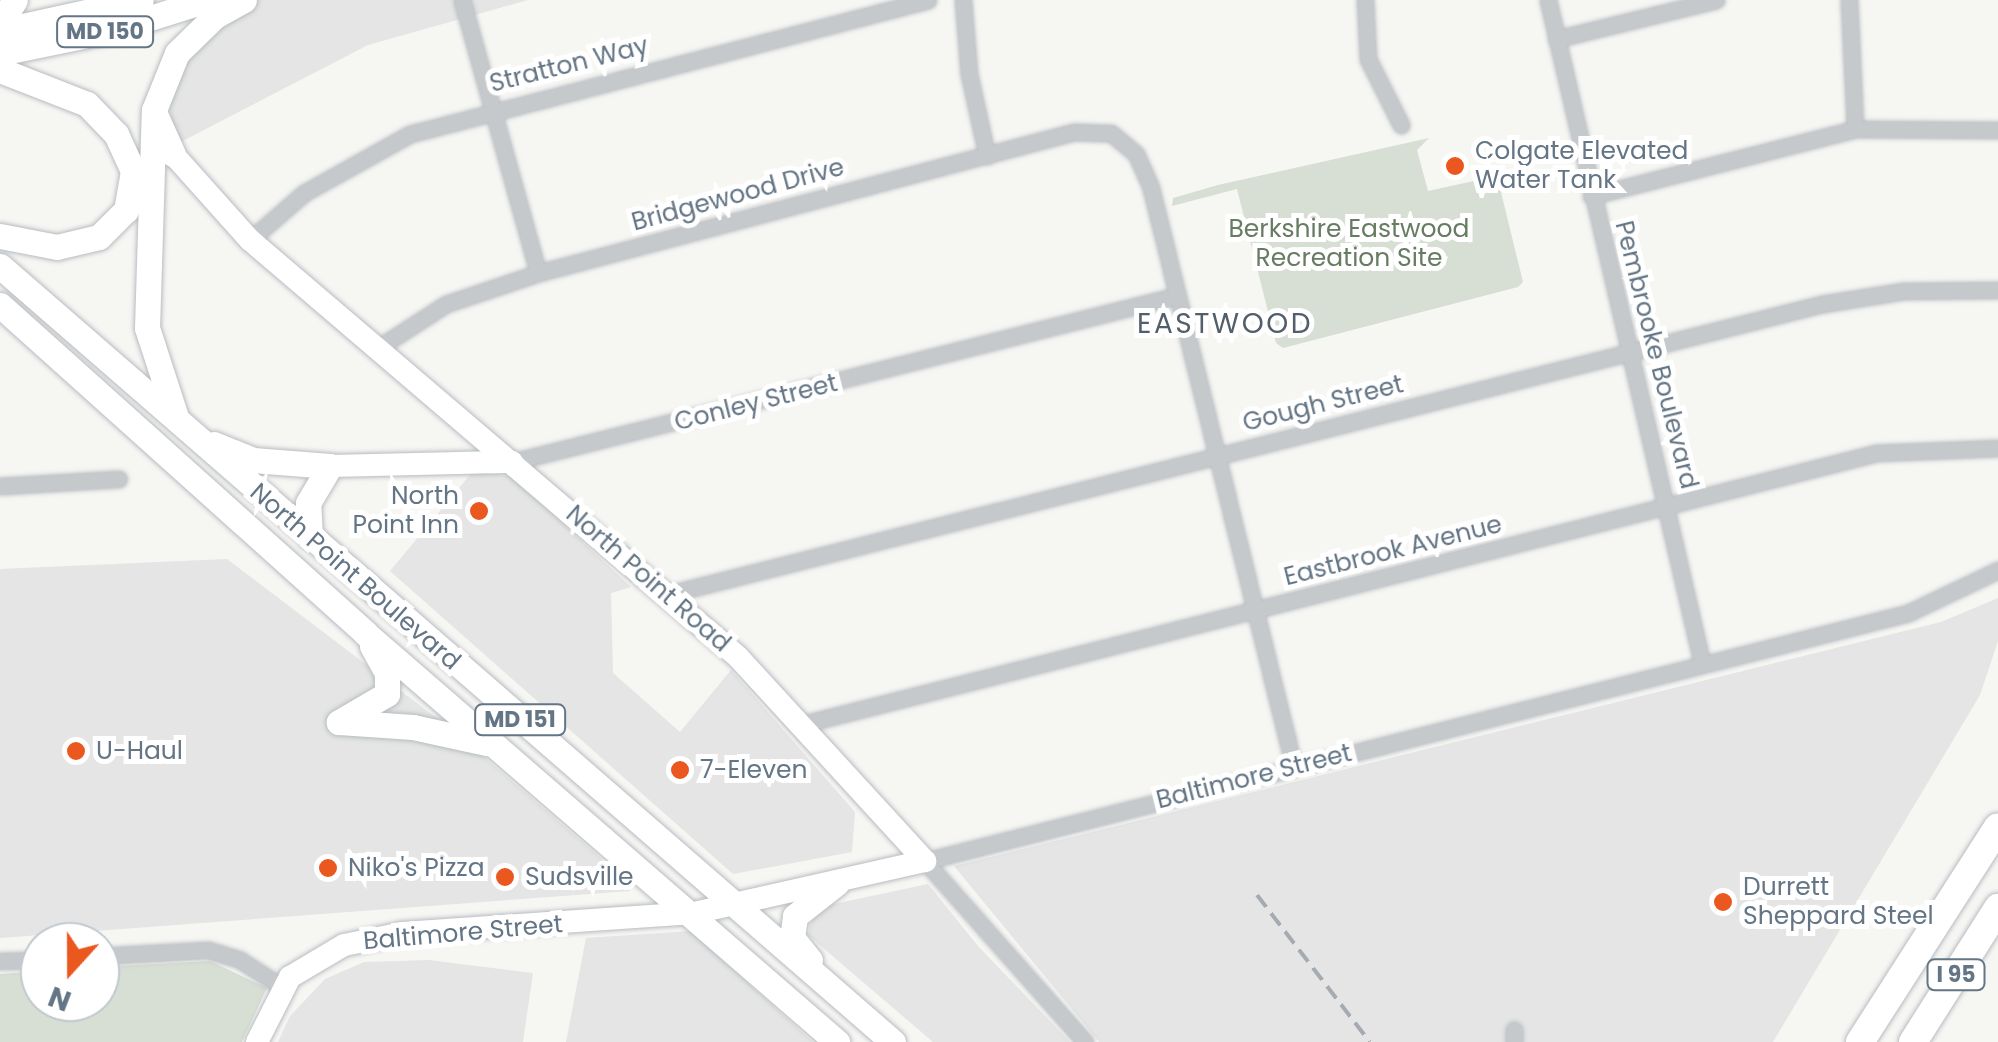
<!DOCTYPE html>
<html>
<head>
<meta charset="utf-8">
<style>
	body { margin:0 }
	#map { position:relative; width:1998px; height:1042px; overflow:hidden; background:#f6f6f3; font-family:Poppins,sans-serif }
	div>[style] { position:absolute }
	.built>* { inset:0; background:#e4e5e4 }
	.green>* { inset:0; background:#d7ded3 }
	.roads { filter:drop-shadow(0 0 2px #b8bcc1) drop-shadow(0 0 2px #b8bcc1) }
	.street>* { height:15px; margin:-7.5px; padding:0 7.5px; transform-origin:7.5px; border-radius:7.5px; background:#c6c9cc }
	.secondary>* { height:22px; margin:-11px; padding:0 11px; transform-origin:11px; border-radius:11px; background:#fff }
	.primary>* { height:25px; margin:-12.5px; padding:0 12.5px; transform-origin:12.5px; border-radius:12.5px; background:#fff }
	.highway>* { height:28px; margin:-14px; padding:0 14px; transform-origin:14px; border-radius:14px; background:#fff }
	.rail>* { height:4px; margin-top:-2px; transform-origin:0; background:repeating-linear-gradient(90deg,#a5abb1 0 15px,transparent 0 23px) }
	.dots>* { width:28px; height:28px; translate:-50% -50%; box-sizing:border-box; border:5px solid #fff; border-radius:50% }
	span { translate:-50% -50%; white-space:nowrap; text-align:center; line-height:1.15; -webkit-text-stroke:10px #fff; paint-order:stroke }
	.shield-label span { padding:2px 8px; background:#fff; border:2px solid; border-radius:8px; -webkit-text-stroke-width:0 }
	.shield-label { font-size:22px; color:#647585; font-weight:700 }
	.street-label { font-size:25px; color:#647585 }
	.poi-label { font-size:25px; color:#647585 }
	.left { translate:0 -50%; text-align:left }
	.right { translate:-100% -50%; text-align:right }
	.park-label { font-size:25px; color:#677c63 }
	.neighbourhood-label { font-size:28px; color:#525e6a; letter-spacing:2.5px }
	.north { position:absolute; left:20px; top:922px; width:100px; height:100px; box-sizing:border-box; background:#fff; border:2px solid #c1c8ce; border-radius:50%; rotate:201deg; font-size:28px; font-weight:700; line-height:40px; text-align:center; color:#647585 }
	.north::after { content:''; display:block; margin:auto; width:35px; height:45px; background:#ea571f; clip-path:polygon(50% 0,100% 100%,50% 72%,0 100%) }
</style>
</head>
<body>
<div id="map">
	<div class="built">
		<div style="clip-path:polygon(255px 0,528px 0,368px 45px,175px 145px,168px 95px,183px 60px)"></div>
		<div style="clip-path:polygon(474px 470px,513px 477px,631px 587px,611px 593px,613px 673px,680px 732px,731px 670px,855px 812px,852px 852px,733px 874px,390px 571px)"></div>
		<div style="clip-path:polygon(227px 559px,455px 732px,624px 878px,630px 891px,0 938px,0 569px)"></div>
		<div style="clip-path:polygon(1998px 598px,1998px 641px,1980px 695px,1773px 1042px,1099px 1042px,954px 866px,1941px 622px)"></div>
		<div style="clip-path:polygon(928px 884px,978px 946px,1070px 1042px,933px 1042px,808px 935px,815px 908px)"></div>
		<div style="clip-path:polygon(691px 931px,813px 1042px,566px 1042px,586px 938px)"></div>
		<div style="clip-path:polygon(429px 960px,533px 973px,523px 1042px,278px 1042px,290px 1016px,325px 979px,364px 962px)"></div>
	</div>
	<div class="green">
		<div style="clip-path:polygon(1429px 138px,1417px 150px,1428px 191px,1497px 176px,1523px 282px,1518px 287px,1283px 348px,1276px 343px,1237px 189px,1172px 206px,1173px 198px,1218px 185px)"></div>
		<div style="clip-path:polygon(210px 961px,267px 988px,242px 1042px,0 1042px,0 974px,40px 971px,40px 1002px,100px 1002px,100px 967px)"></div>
	</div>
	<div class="roads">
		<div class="street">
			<div style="left:462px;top:0;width:283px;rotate:74.4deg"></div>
			<div style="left:963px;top:0;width:74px;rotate:85.4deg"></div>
			<div style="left:969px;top:74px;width:84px;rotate:77.6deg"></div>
			<div style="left:1365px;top:0;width:59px;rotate:87.1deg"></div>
			<div style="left:1368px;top:59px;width:74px;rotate:63.4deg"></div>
			<div style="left:1548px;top:0;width:681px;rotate:76.92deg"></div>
			<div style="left:1849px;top:0;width:129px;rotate:87.3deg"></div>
			<div style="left:1556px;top:39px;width:165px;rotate:-13.7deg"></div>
			<div style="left:1591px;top:196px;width:272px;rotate:-14.2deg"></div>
			<div style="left:1855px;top:129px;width:143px;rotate:0.4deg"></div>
			<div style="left:250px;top:240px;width:72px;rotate:-41deg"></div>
			<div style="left:304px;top:193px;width:121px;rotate:-29.1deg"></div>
			<div style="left:410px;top:134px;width:535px;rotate:-14.5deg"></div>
			<div style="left:378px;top:348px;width:81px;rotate:-32.9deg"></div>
			<div style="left:446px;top:304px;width:97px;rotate:-18.6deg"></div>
			<div style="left:538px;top:273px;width:554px;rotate:-14.74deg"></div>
			<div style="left:1074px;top:132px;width:37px;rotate:2deg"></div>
			<div style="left:1111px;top:133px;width:33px;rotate:40deg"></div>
			<div style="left:1136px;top:154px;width:37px;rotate:66deg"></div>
			<div style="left:1151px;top:188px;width:596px;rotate:76.13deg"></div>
			<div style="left:512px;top:462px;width:684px;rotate:-14.04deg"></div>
			<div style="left:0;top:486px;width:119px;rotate:-3.4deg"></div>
			<div style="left:665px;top:595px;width:1193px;rotate:-14.12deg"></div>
			<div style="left:1822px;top:304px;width:82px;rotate:-9.1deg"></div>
			<div style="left:1903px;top:291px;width:95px;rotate:-0.6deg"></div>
			<div style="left:803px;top:724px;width:1107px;rotate:-14.17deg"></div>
			<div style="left:1876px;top:453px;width:122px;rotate:-2.3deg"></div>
			<div style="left:100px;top:956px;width:108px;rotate:-3.2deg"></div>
			<div style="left:208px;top:950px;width:34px;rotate:17deg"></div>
			<div style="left:240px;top:960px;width:50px;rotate:32.7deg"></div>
			<div style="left:0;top:961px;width:40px;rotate:-1.4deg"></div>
			<div style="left:1514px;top:1030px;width:12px;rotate:90deg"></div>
			<div style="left:1085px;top:1042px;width:242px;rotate:-131.5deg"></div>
			<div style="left:925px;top:861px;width:1014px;rotate:-14.16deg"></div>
			<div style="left:1908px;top:613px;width:100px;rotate:-25.5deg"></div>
		</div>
		<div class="secondary">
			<div style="left:173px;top:154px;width:115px;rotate:48.2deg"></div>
			<div style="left:250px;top:240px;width:642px;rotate:40.51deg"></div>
			<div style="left:738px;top:657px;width:277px;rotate:47.5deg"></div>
			<div style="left:925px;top:861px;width:237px;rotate:167.3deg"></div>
			<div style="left:694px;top:913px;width:292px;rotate:176.1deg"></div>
			<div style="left:403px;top:933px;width:60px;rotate:168.5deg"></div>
			<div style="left:344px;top:945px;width:63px;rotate:149.3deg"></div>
			<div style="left:290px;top:977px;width:73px;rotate:116.9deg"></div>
			<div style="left:330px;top:466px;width:182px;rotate:-1.3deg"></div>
		</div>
		<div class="primary">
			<div style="left:0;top:23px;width:27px;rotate:-57deg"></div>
			<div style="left:0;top:31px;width:144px;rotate:-12.4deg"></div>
			<div style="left:0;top:53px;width:114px;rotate:-11.6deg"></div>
			<div style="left:112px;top:30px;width:100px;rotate:-17.5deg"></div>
			<div style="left:0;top:70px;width:93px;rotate:21.3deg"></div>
			<div style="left:87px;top:104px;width:42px;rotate:46deg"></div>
			<div style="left:116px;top:134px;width:41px;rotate:65.3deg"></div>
			<div style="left:133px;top:171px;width:40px;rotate:100deg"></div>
			<div style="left:126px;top:210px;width:38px;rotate:135deg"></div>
			<div style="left:99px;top:237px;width:43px;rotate:166.6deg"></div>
			<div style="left:57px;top:247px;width:58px;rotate:-169.1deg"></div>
			<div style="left:155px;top:114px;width:44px;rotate:65.8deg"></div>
			<div style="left:0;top:266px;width:1183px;rotate:40.99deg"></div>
			<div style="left:0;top:305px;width:491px;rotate:41.9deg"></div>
			<div style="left:365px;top:633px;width:625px;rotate:40.91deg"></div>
			<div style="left:175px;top:414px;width:90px;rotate:-108deg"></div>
			<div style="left:147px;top:328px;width:218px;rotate:-88.2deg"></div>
			<div style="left:154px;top:110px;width:61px;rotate:-68deg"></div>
			<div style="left:177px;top:53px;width:53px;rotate:-44.2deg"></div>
			<div style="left:215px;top:16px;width:33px;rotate:-29deg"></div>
			<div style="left:214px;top:444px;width:42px;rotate:22.3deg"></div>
			<div style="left:253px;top:460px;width:77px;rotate:4.5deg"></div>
			<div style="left:310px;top:537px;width:34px;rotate:-93deg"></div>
			<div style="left:308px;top:503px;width:43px;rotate:-59.3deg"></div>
			<div style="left:372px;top:646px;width:31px;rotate:61deg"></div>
			<div style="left:387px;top:673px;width:21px;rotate:90deg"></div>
			<div style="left:387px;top:694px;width:56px;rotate:149.7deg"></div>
			<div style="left:339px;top:722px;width:74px;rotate:3.9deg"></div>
			<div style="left:413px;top:727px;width:75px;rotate:12.4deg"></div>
			<div style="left:810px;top:960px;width:28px;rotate:-129deg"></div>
			<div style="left:792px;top:938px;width:22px;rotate:-82deg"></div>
			<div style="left:795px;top:916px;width:53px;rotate:-38.2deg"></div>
		</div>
		<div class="highway">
			<div style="left:1860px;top:1042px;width:255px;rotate:-57.3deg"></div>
			<div style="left:1913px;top:1042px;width:159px;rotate:-57.6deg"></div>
		</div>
	</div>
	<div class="rail">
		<div style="left:1257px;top:895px;width:185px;rotate:52.5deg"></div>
	</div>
	<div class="dots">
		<div style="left:1455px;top:166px;background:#ea571f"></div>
		<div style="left:479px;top:511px;background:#ea571f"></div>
		<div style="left:76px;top:751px;background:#ea571f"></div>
		<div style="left:680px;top:770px;background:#ea571f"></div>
		<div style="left:328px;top:868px;background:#ea571f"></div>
		<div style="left:505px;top:877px;background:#ea571f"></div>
		<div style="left:1723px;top:902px;background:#ea571f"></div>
	</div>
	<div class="shield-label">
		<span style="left:105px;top:32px">MD 150</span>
		<span style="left:520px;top:720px">MD 151</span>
		<span style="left:1956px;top:975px">I 95</span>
	</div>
	<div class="street-label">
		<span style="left:569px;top:65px;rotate:-14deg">Stratton Way</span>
		<span style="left:738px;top:195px;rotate:-15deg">Bridgewood Drive</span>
		<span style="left:1656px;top:355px;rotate:76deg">Pembrooke Boulevard</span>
		<span style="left:756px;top:403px;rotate:-14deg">Conley Street</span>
		<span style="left:1323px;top:404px;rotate:-14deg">Gough Street</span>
		<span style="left:1393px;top:551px;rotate:-14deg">Eastbrook Avenue</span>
		<span style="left:355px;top:577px;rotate:41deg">North Point Boulevard</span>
		<span style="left:648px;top:579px;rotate:41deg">North Point Road</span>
		<span style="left:1254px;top:777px;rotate:-14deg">Baltimore Street</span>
		<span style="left:463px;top:933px;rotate:-5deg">Baltimore Street</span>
	</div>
	<div class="poi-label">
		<span class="left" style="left:1475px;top:166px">Colgate Elevated<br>Water Tank</span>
		<span class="right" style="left:459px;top:511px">North<br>Point Inn</span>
		<span class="left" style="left:96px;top:751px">U-Haul</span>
		<span class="left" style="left:700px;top:770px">7-Eleven</span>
		<span class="left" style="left:348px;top:868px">Niko's Pizza</span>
		<span class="left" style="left:525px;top:877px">Sudsville</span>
		<span class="left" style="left:1743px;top:902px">Durrett<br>Sheppard Steel</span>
	</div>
	<div class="park-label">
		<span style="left:1349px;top:244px">Berkshire Eastwood<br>Recreation Site</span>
	</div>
	<div class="neighbourhood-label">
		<span style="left:1225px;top:324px">EASTWOOD</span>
	</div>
	<div class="north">N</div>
</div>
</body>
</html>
